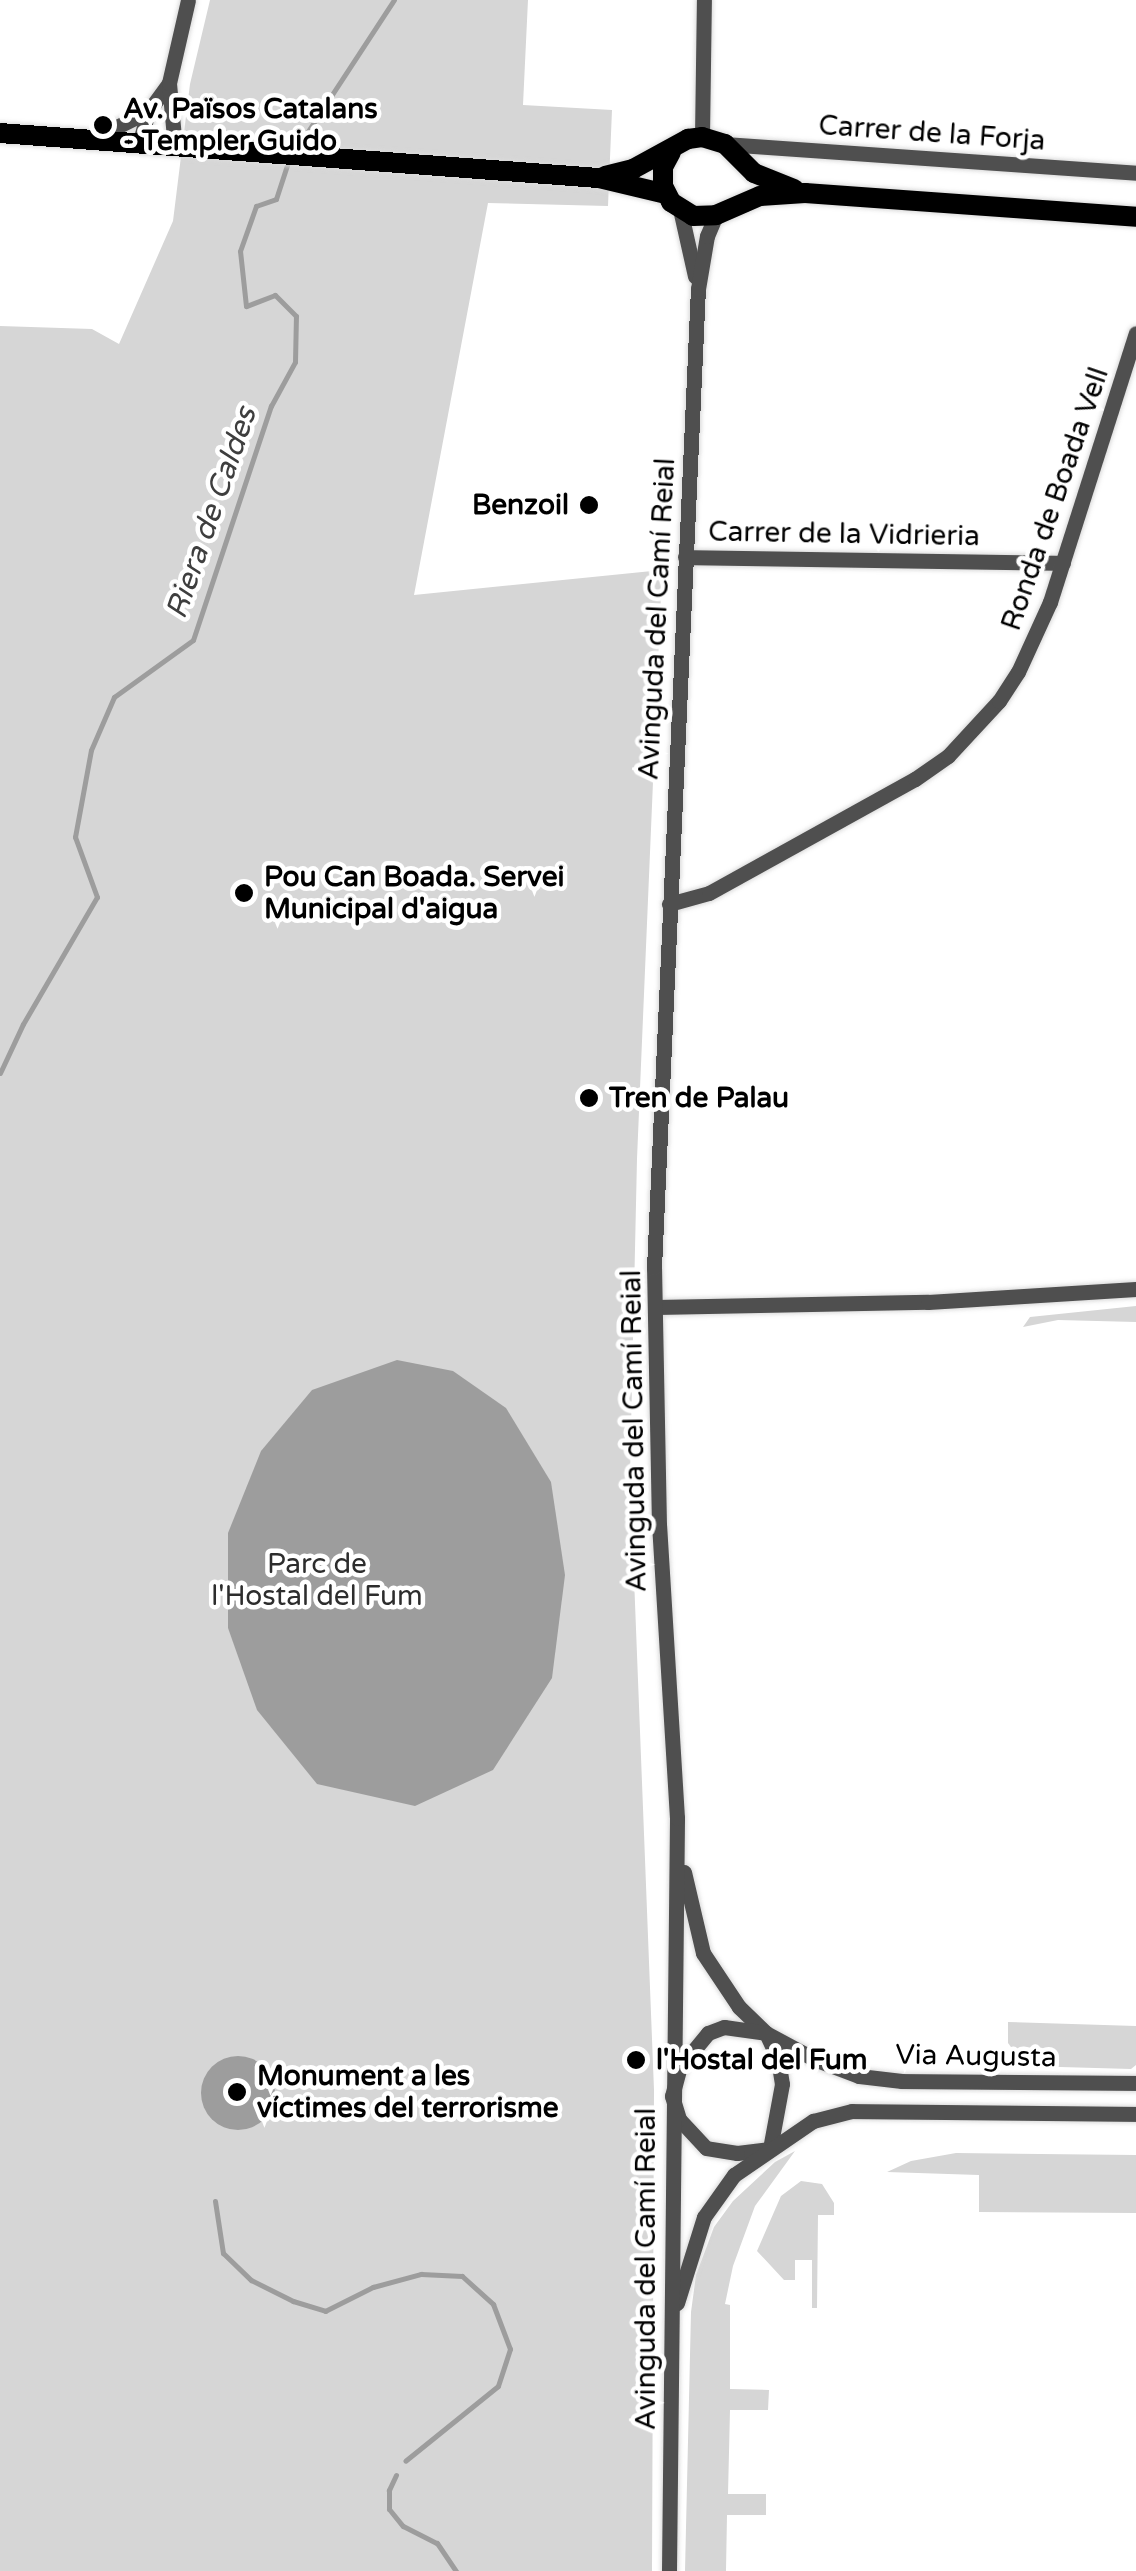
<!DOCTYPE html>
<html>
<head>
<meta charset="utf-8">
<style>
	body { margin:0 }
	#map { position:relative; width:1136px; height:2571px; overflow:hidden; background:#fff; font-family:"Varela Round",sans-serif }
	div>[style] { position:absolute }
	.green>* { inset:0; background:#d6d6d6 }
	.water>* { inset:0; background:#9d9d9d }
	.round { border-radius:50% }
	.stream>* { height:5px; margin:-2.5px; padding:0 2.5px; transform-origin:2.5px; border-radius:2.5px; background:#9d9d9d }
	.roads { filter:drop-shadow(0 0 2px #dbdbdb) drop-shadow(0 0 2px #dbdbdb) }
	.minor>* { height:15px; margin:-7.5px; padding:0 7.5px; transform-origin:7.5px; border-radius:7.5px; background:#4f4f4f }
	.major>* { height:20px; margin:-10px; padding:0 10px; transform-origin:10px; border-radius:10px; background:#000 }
	.dots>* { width:28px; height:28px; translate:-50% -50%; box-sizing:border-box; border:5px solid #fff; border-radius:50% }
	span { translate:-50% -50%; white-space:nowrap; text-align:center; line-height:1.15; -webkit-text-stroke:9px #fff; paint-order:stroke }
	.poi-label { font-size:28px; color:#000; font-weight:700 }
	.left { translate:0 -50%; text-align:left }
	.right { translate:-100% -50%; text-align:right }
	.street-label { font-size:28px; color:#000 }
	.park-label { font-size:28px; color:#2d2d2d }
	.water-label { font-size:30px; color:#3e3e3e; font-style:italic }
</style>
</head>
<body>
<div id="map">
	<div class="green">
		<div style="clip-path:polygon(210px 0,528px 0,523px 105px,612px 110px,608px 206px,488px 203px,414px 595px,662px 570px,637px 1159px,630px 1475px,654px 2090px,652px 2571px,0 2571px,0 326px,92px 329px,119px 344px,173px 221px,190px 84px)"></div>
		<div style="clip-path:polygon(1136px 1306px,1136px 1322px,1058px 1320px,1023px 1327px,1030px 1317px)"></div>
		<div style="clip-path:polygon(1008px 2022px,1136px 2026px,1136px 2065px,1131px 2069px,1025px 2066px,1008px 2043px)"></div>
		<div style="clip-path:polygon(795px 2151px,755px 2206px,733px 2266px,725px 2304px,730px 2305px,730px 2389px,769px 2390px,768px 2410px,730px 2410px,728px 2494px,766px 2494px,766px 2515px,727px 2515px,726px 2571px,685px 2571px,691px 2312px,696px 2275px,714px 2227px,733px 2201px,775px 2162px)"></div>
		<div style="clip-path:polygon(956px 2153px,1136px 2155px,1136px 2213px,979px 2212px,979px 2175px,887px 2172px,911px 2161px)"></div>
		<div style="clip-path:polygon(801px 2181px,822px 2184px,834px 2203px,834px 2215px,818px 2215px,817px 2308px,812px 2308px,812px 2260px,795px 2260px,795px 2280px,784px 2280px,757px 2251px,781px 2196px)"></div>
	</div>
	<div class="water">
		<div style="clip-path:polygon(397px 1360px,453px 1371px,506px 1408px,551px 1482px,565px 1575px,552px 1678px,493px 1770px,415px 1806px,317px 1784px,257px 1710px,228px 1628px,228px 1533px,261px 1451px,312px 1390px)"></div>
		<div class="round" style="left:201px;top:2056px;width:74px;height:74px"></div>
	</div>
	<div class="stream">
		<div style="left:297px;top:148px;width:177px;rotate:-56.8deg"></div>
		<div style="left:0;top:1073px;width:54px;rotate:-64.9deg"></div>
		<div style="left:23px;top:1024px;width:147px;rotate:-59.8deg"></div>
		<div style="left:97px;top:897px;width:64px;rotate:-110.1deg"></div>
		<div style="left:75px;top:837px;width:88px;rotate:-79.6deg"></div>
		<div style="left:91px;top:750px;width:58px;rotate:-66.5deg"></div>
		<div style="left:114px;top:697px;width:97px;rotate:-35.8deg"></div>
		<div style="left:193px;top:640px;width:247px;rotate:-71.6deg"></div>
		<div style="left:271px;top:406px;width:50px;rotate:-61.4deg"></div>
		<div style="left:295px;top:362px;width:46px;rotate:-88.8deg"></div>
		<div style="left:296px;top:316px;width:30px;rotate:-135deg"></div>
		<div style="left:275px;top:295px;width:31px;rotate:159deg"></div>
		<div style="left:246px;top:306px;width:55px;rotate:-96.2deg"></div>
		<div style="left:240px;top:251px;width:48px;rotate:-70.4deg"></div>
		<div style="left:256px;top:206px;width:21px;rotate:-19deg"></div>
		<div style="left:276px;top:199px;width:39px;rotate:-72deg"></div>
		<div style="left:215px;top:2201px;width:53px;rotate:81.3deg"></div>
		<div style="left:223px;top:2253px;width:39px;rotate:44deg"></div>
		<div style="left:251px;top:2280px;width:47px;rotate:26.6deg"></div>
		<div style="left:293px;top:2301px;width:34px;rotate:17deg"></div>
		<div style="left:325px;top:2311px;width:54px;rotate:-26.6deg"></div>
		<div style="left:373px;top:2287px;width:50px;rotate:-15.2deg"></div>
		<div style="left:421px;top:2274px;width:41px;rotate:2.8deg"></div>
		<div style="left:462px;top:2276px;width:42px;rotate:42.1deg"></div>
		<div style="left:493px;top:2304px;width:48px;rotate:69.3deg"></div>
		<div style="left:510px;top:2349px;width:39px;rotate:108deg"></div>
		<div style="left:498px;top:2386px;width:119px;rotate:141.1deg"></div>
		<div style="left:396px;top:2475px;width:17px;rotate:115deg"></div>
		<div style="left:389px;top:2490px;width:19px;rotate:90deg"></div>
		<div style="left:389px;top:2509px;width:22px;rotate:51deg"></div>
		<div style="left:403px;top:2526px;width:38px;rotate:27deg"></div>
		<div style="left:437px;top:2543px;width:34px;rotate:56deg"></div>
	</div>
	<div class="roads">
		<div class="minor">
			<div style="left:702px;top:137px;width:137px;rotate:-89.2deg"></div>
			<div style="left:90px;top:140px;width:66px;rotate:-26.2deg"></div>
			<div style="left:725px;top:144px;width:412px;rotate:4deg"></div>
			<div style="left:145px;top:145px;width:11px;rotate:-105deg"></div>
			<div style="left:142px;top:134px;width:23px;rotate:-75deg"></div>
			<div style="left:148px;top:112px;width:36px;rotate:-54deg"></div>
			<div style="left:175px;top:148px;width:65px;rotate:-95.3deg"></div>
			<div style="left:169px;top:83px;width:85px;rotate:-77.1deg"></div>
			<div style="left:680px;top:209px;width:69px;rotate:77.4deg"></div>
			<div style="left:685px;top:557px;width:378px;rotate:0.9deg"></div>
			<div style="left:669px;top:904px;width:41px;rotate:-15.4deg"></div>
			<div style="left:709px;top:893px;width:235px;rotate:-29deg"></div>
			<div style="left:915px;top:779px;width:40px;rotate:-34.9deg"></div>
			<div style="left:948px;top:756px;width:75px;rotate:-47.2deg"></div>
			<div style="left:999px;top:701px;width:35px;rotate:-57deg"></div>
			<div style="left:1018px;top:672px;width:77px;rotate:-65.4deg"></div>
			<div style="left:1050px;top:602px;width:282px;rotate:-72.3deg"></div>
			<div style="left:656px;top:1307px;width:272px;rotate:-1.1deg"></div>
			<div style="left:928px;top:1302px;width:208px;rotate:-3.6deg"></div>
			<div style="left:684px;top:1872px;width:83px;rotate:76.8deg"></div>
			<div style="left:703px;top:1953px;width:65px;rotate:56.3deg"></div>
			<div style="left:739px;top:2007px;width:37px;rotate:44deg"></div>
			<div style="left:766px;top:2033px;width:55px;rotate:28.4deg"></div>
			<div style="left:814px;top:2059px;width:48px;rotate:20.7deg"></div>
			<div style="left:859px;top:2076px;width:43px;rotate:6.6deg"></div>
			<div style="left:902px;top:2081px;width:234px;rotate:0.5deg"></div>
			<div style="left:724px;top:2027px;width:42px;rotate:8.1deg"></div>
			<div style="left:766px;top:2033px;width:29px;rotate:65deg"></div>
			<div style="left:778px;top:2059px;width:25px;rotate:81deg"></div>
			<div style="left:782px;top:2084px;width:66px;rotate:100.5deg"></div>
			<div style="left:770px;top:2149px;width:33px;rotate:173deg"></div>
			<div style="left:737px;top:2153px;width:31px;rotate:-171deg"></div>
			<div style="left:706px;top:2148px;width:40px;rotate:-133deg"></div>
			<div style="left:679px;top:2119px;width:24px;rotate:-107deg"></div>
			<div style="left:672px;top:2096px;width:30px;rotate:-75deg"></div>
			<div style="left:680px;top:2067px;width:44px;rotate:-50.5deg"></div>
			<div style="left:708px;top:2033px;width:17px;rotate:-21deg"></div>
			<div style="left:677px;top:2303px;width:90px;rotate:-72.6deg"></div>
			<div style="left:704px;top:2217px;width:52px;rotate:-54.5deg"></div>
			<div style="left:734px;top:2175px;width:96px;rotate:-34.4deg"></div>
			<div style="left:813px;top:2121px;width:40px;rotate:-14.4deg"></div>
			<div style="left:852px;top:2111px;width:284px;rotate:0.6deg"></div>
			<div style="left:669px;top:2571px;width:753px;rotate:-89.39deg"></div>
			<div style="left:677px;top:1818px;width:293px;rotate:-93.5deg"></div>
			<div style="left:659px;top:1526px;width:258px;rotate:-91.1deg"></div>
			<div style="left:654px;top:1268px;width:980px;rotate:-87.43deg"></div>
			<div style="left:698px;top:289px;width:54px;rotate:-80.4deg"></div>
			<div style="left:707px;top:236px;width:23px;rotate:-67deg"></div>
		</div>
		<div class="major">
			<div style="left:0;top:133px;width:601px;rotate:4.3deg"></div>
			<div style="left:599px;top:178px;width:69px;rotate:13.4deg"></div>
			<div style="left:671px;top:152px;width:17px;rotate:118deg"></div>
			<div style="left:663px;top:167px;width:19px;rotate:90deg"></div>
			<div style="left:663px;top:186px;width:18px;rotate:63deg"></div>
			<div style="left:671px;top:202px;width:26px;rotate:32deg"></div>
			<div style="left:693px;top:216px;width:23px;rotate:-2deg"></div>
			<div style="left:716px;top:215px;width:48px;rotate:-23.4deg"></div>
			<div style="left:760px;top:196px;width:45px;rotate:-3.8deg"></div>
			<div style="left:805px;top:193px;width:332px;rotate:4.1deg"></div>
			<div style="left:605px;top:176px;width:29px;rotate:-14deg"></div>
			<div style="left:633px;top:169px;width:63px;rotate:-28.6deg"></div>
			<div style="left:688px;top:139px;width:14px;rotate:-8deg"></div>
			<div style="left:702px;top:137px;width:24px;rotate:17deg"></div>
			<div style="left:725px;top:144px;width:41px;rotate:45deg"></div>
			<div style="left:754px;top:173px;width:43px;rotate:21.8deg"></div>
		</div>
	</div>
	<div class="dots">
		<div style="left:103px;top:125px;background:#000"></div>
		<div style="left:589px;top:505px;background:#000"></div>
		<div style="left:244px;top:893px;background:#000"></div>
		<div style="left:589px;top:1098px;background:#000"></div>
		<div style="left:636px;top:2060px;background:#000"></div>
		<div style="left:237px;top:2092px;background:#000"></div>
	</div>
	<div class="poi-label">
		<span class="left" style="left:123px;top:125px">Av. Països Catalans<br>- Templer Guido</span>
		<span class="right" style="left:569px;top:505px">Benzoil</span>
		<span class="left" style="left:264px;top:893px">Pou Can Boada. Servei<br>Municipal d'aigua</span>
		<span class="left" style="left:609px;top:1098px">Tren de Palau</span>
		<span class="left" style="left:656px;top:2060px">l'Hostal del Fum</span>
		<span class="left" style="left:257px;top:2092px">Monument a les<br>víctimes del terrorisme</span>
	</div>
	<div class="street-label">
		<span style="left:932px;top:133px;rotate:4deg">Carrer de la Forja</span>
		<span style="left:1055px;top:499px;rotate:-71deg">Ronda de Boada Vell</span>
		<span style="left:844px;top:534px;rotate:1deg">Carrer de la Vidrieria</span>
		<span style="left:657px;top:619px;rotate:-87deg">Avinguda del Camí Reial</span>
		<span style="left:634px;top:1431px;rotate:-91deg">Avinguda del Camí Reial</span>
		<span style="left:976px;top:2056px;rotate:1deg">Via Augusta</span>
		<span style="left:646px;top:2269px;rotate:-90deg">Avinguda del Camí Reial</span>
	</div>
	<div class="park-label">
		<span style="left:317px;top:1580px">Parc de<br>l'Hostal del Fum</span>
	</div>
	<div class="water-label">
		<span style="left:212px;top:513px;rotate:-71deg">Riera de Caldes</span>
	</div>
</div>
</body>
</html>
